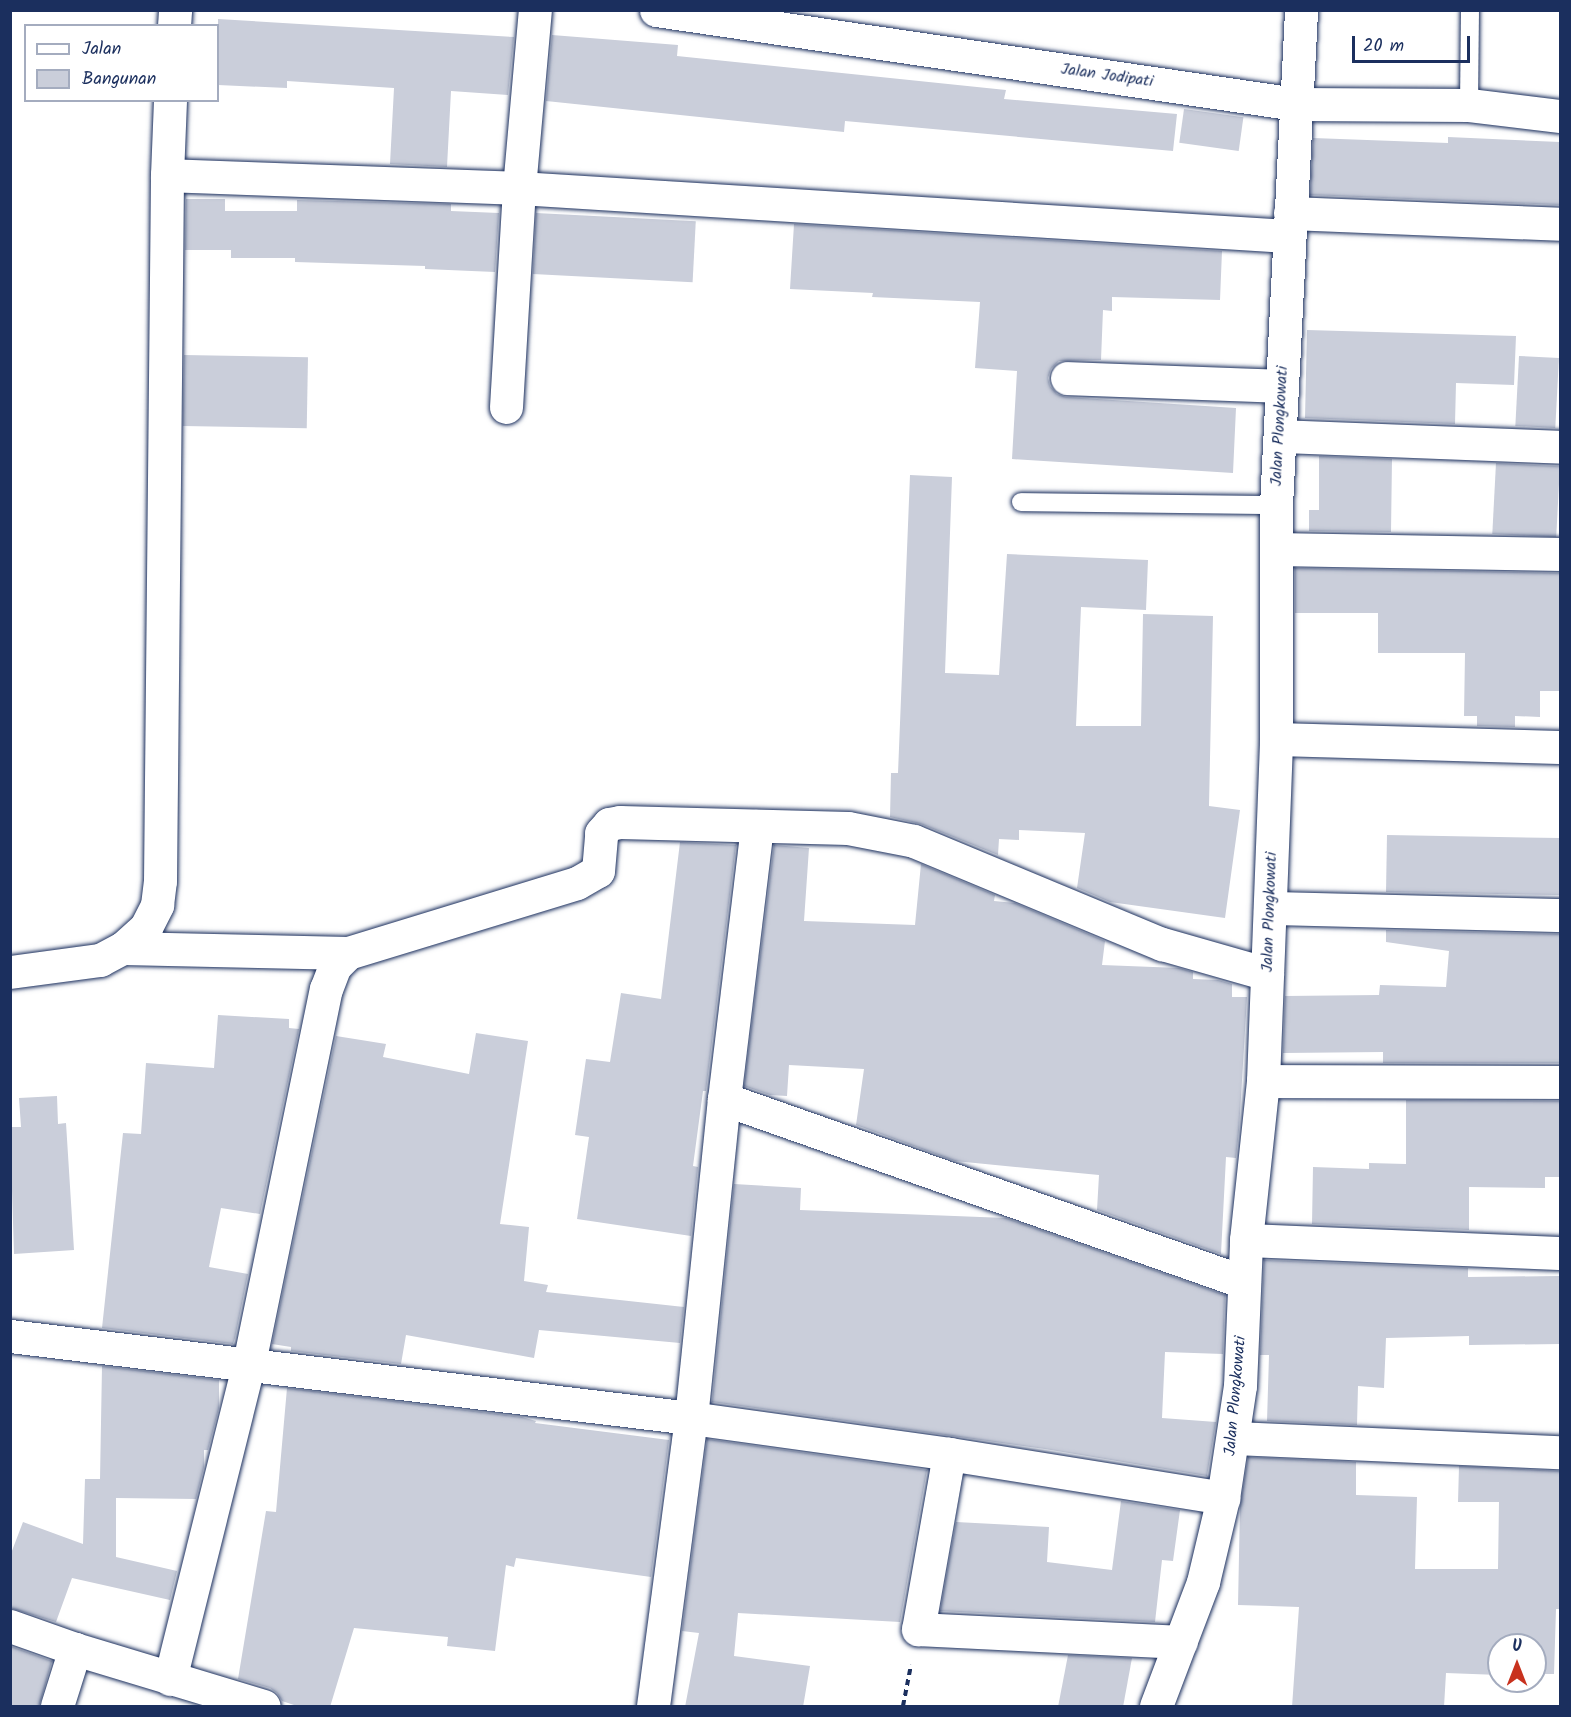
<!DOCTYPE html>
<html>
<head>
<meta charset="utf-8">
<style>
	body { margin:0 }
	#map { position:relative; width:1571px; height:1717px; overflow:hidden; background:#fff; font-family:Kalam,sans-serif }
	div>[style] { position:absolute }
	.building>* { inset:0; background:#caceda; transform-origin:0 0 }
	.path>* { height:4px; margin-top:-2px; transform-origin:0; background:repeating-linear-gradient(90deg,#1b2f5e 0 6px,transparent 0 10.5px) }
	.roads { filter:drop-shadow(0 0 2px #1b2f5e) drop-shadow(0 0 2px #1b2f5e) }
	.service>* { height:18px; margin:-9px; padding:0 9px; transform-origin:9px; border-radius:9px; background:#fff }
	.minor>* { height:33px; margin:-16.5px; padding:0 16.5px; transform-origin:16.5px; border-radius:16.5px; background:#fff }
	.tertiary>* { height:33px; margin:-16.5px; padding:0 16.5px; transform-origin:16.5px; border-radius:16.5px; background:#fff }
	span { translate:-50% -50%; white-space:nowrap; text-align:center; line-height:1.15; -webkit-text-stroke:4.5px #fff; paint-order:stroke }
	.street-label { font-size:16px; color:#1b2f5e }
	.frame { position:absolute; inset:0; border:12px solid #1b2f5e; pointer-events:none }
	.legend { position:absolute; left:24px; top:24px; width:195px; height:78px; box-sizing:border-box; background:#fff; border:2px solid #a4acbf; margin:0; padding:8px 10px; list-style:none; font-size:18px; color:#1b2f5e }
	.legend li { display:flex; align-items:center; gap:12px; height:30px }
	.legend b { width:30px; border:2px solid #a4acbf }
	.north { position:absolute; left:1487px; top:1633px; width:60px; height:60px; box-sizing:border-box; background:#fff; border:2px solid #a4acbf; border-radius:50%; rotate:0deg; font-size:16px; font-weight:700; line-height:24px; text-align:center; color:#1b2f5e }
	.north::after { content:''; display:block; margin:auto; width:21px; height:27px; background:#c8321e; clip-path:polygon(50% 0,100% 100%,50% 72%,0 100%) }
	.scale { position:absolute; left:1352px; top:36px; width:118px; height:27px; box-sizing:border-box; border:3px solid #1b2f5e; border-top:0; padding-left:8px; font-size:18px; line-height:21px; white-space:nowrap; color:#1b2f5e; -webkit-text-stroke:4px #fff; paint-order:stroke }
</style>
</head>
<body>
<div id="map">
	<div class="building">
		<div style="clip-path:polygon(218px 19px,514px 37px,508px 95px,451px 91px,447px 167px,390px 164px,394px 88px,287px 81px,287px 88px,218px 85px)"></div>
		<div style="clip-path:polygon(552px 35px,678px 45px,677px 56px,1006px 90px,1004px 99px,1177px 114px,1173px 151px,845px 121px,844px 132px,546px 101px)"></div>
		<div style="left:1184px;top:109px;width:60px;height:34px;rotate:8deg"></div>
		<div style="clip-path:polygon(1448px 137px,1560px 142px,1560px 205px,1310px 195px,1313px 138px,1448px 143px)"></div>
		<div style="clip-path:polygon(186px 199px,225px 199px,225px 211px,297px 211px,297px 200px,451px 204px,451px 211px,499px 213px,495px 272px,425px 269px,425px 266px,295px 262px,295px 258px,231px 258px,231px 250px,185px 250px)"></div>
		<div style="left:536px;top:213px;width:160px;height:61px;rotate:3deg"></div>
		<div style="clip-path:polygon(794px 224px,1222px 251px,1220px 300px,1112px 297px,1112px 311px,1103px 310px,1101px 360px,1059px 361px,1051px 369px,1048px 378px,1050px 386px,1057px 394px,1066px 397px,1236px 408px,1233px 473px,1012px 459px,1017px 371px,975px 368px,980px 302px,872px 297px,873px 293px,790px 289px)"></div>
		<div style="clip-path:polygon(1307px 330px,1516px 336px,1514px 385px,1456px 383px,1455px 424px,1305px 418px)"></div>
		<div style="left:184px;top:355px;width:124px;height:71px;rotate:1deg"></div>
		<div style="left:1519px;top:356px;width:40px;height:70px;rotate:3deg"></div>
		<div style="clip-path:polygon(1319px 456px,1392px 459px,1391px 532px,1309px 531px,1309px 510px,1319px 510px)"></div>
		<div style="left:1496px;top:463px;width:64px;height:71px;rotate:3deg"></div>
		<div style="clip-path:polygon(910px 475px,952px 477px,945px 673px,999px 675px,1007px 554px,1148px 560px,1146px 610px,1081px 607px,1076px 726px,1141px 726px,1143px 614px,1213px 616px,1209px 806px,1240px 810px,1225px 918px,1110px 902px,1077px 888px,1085px 833px,1019px 830px,1019px 840px,999px 839px,998px 855px,921px 824px,890px 817px,891px 773px,898px 773px)"></div>
		<div style="clip-path:polygon(1295px 568px,1560px 573px,1560px 691px,1540px 691px,1540px 717px,1515px 716px,1515px 727px,1477px 726px,1477px 716px,1464px 716px,1465px 653px,1378px 653px,1378px 613px,1295px 613px)"></div>
		<div style="left:1387px;top:835px;width:173px;height:57px;rotate:1deg"></div>
		<div style="clip-path:polygon(680px 842px,736px 845px,706px 1091px,703px 1091px,693px 1166px,698px 1167px,691px 1236px,577px 1219px,589px 1137px,575px 1135px,586px 1059px,610px 1062px,621px 993px,661px 999px)"></div>
		<div style="clip-path:polygon(774px 845px,809px 848px,804px 921px,915px 925px,921px 864px,995px 895px,994px 901px,1015px 903px,1105px 941px,1102px 965px,1179px 968px,1193px 972px,1193px 979px,1218px 980px,1232px 984px,1232px 997px,1247px 997px,1239px 1130px,1236px 1158px,1226px 1157px,1221px 1254px,1097px 1210px,1099px 1175px,955px 1161px,856px 1125px,864px 1069px,789px 1065px,787px 1096px,770px 1095px,744px 1086px)"></div>
		<div style="clip-path:polygon(1386px 930px,1560px 934px,1560px 1063px,1383px 1063px,1383px 1052px,1283px 1053px,1285px 996px,1379px 995px,1380px 985px,1446px 987px,1449px 951px,1386px 942px)"></div>
		<div style="clip-path:polygon(218px 1015px,289px 1019px,289px 1028px,299px 1029px,260px 1214px,221px 1208px,209px 1267px,248px 1274px,235px 1338px,233px 1344px,102px 1328px,123px 1133px,141px 1134px,146px 1063px,214px 1068px)"></div>
		<div style="clip-path:polygon(476px 1033px,528px 1041px,500px 1224px,529px 1227px,524px 1281px,548px 1285px,546px 1292px,684px 1307px,680px 1343px,539px 1330px,534px 1358px,406px 1335px,401px 1364px,291px 1351px,291px 1347px,272px 1344px,336px 1036px,386px 1044px,383px 1057px,469px 1074px)"></div>
		<div style="clip-path:polygon(57px 1096px,58px 1124px,66px 1123px,74px 1250px,14px 1254px,10px 1127px,21px 1127px,19px 1098px)"></div>
		<div style="clip-path:polygon(1406px 1100px,1560px 1101px,1560px 1177px,1545px 1177px,1545px 1188px,1469px 1187px,1469px 1230px,1312px 1224px,1313px 1167px,1369px 1169px,1369px 1163px,1406px 1164px)"></div>
		<div style="clip-path:polygon(734px 1184px,801px 1188px,800px 1210px,1006px 1218px,1225px 1295px,1223px 1354px,1165px 1352px,1162px 1418px,1216px 1422px,1207px 1476px,1045px 1449px,712px 1402px)"></div>
		<div style="clip-path:polygon(1264px 1260px,1468px 1268px,1468px 1277px,1560px 1276px,1560px 1344px,1469px 1345px,1469px 1336px,1386px 1338px,1384px 1388px,1358px 1386px,1357px 1425px,1267px 1421px,1269px 1355px,1260px 1355px)"></div>
		<div style="clip-path:polygon(102px 1366px,219px 1380px,219px 1408px,208px 1450px,204px 1450px,204px 1467px,196px 1499px,116px 1498px,116px 1557px,177px 1571px,170px 1600px,72px 1578px,56px 1622px,10px 1608px,10px 1556px,23px 1522px,83px 1544px,85px 1479px,100px 1479px)"></div>
		<div style="clip-path:polygon(287px 1388px,522px 1417px,536px 1421px,535px 1423px,669px 1440px,651px 1577px,516px 1558px,514px 1567px,506px 1565px,495px 1651px,447px 1646px,448px 1637px,354px 1628px,330px 1707px,300px 1707px,282px 1701px,277px 1693px,270px 1688px,238px 1679px,266px 1511px,276px 1512px)"></div>
		<div style="clip-path:polygon(707px 1439px,927px 1470px,900px 1622px,738px 1613px,734px 1656px,810px 1666px,803px 1707px,685px 1707px,699px 1633px,682px 1631px)"></div>
		<div style="clip-path:polygon(1248px 1457px,1356px 1462px,1356px 1495px,1417px 1497px,1415px 1569px,1498px 1569px,1499px 1502px,1458px 1502px,1459px 1466px,1560px 1471px,1560px 1609px,1556px 1609px,1554px 1674px,1535px 1674px,1535px 1645px,1499px 1645px,1499px 1675px,1446px 1673px,1444px 1707px,1292px 1707px,1299px 1607px,1238px 1605px,1240px 1506px)"></div>
		<div style="clip-path:polygon(1121px 1501px,1180px 1510px,1173px 1561px,1162px 1560px,1155px 1622px,940px 1611px,956px 1522px,1049px 1527px,1047px 1562px,1112px 1570px)"></div>
		<div style="clip-path:polygon(10px 1646px,52px 1661px,39px 1707px,10px 1707px)"></div>
		<div style="clip-path:polygon(1068px 1655px,1132px 1658px,1123px 1707px,1058px 1707px)"></div>
	</div>
	<div class="path">
		<div style="left:903px;top:1706px;width:42px;rotate:-79deg"></div>
	</div>
	<div class="roads">
		<div class="service">
			<div style="left:1469px;top:105px;width:95px;rotate:-89.4deg"></div>
			<div style="left:1021px;top:502px;width:255px;rotate:0.7deg"></div>
		</div>
		<div class="minor">
			<div style="left:174px;top:26px;width:16px;rotate:-86deg"></div>
			<div style="left:167px;top:175px;width:352px;rotate:2.1deg"></div>
			<div style="left:519px;top:188px;width:770px;rotate:3.57deg"></div>
			<div style="left:1290px;top:213px;width:270px;rotate:2.3deg"></div>
			<div style="left:1067px;top:378px;width:215px;rotate:2.1deg"></div>
			<div style="left:506px;top:407px;width:219px;rotate:-86.6deg"></div>
			<div style="left:519px;top:188px;width:179px;rotate:-84.9deg"></div>
			<div style="left:1280px;top:436px;width:280px;rotate:2.2deg"></div>
			<div style="left:1277px;top:549px;width:283px;rotate:1deg"></div>
			<div style="left:1276px;top:739px;width:284px;rotate:1.6deg"></div>
			<div style="left:1270px;top:908px;width:290px;rotate:1.4deg"></div>
			<div style="left:123px;top:948px;width:225px;rotate:1.3deg"></div>
			<div style="left:10px;top:972px;width:91px;rotate:-7.6deg"></div>
			<div style="left:100px;top:960px;width:26px;rotate:-28deg"></div>
			<div style="left:123px;top:948px;width:31px;rotate:-42deg"></div>
			<div style="left:146px;top:927px;width:25px;rotate:-63deg"></div>
			<div style="left:157px;top:905px;width:24px;rotate:-83deg"></div>
			<div style="left:160px;top:881px;width:706px;rotate:-89.43deg"></div>
			<div style="left:167px;top:175px;width:75px;rotate:-87.7deg"></div>
			<div style="left:1263px;top:1081px;width:297px;rotate:0.2deg"></div>
			<div style="left:724px;top:1099px;width:551px;rotate:19.39deg"></div>
			<div style="left:1246px;top:1240px;width:314px;rotate:2.4deg"></div>
			<div style="left:10px;top:1336px;width:686px;rotate:6.87deg"></div>
			<div style="left:691px;top:1418px;width:260px;rotate:7.9deg"></div>
			<div style="left:949px;top:1454px;width:278px;rotate:9.1deg"></div>
			<div style="left:1234px;top:1438px;width:326px;rotate:2.5deg"></div>
			<div style="left:949px;top:1454px;width:178px;rotate:100deg"></div>
			<div style="left:918px;top:1629px;width:263px;rotate:2.8deg"></div>
			<div style="left:10px;top:1626px;width:69px;rotate:19.5deg"></div>
			<div style="left:75px;top:1649px;width:197px;rotate:16.8deg"></div>
			<div style="left:170px;top:1679px;width:326px;rotate:-76deg"></div>
			<div style="left:249px;top:1363px;width:382px;rotate:-78.4deg"></div>
			<div style="left:326px;top:989px;width:25px;rotate:-69deg"></div>
			<div style="left:335px;top:966px;width:18px;rotate:-45deg"></div>
			<div style="left:348px;top:953px;width:239px;rotate:-17deg"></div>
			<div style="left:577px;top:883px;width:24px;rotate:-30deg"></div>
			<div style="left:598px;top:871px;width:38px;rotate:-85deg"></div>
			<div style="left:601px;top:833px;width:12px;rotate:-48deg"></div>
			<div style="left:609px;top:824px;width:11px;rotate:-10deg"></div>
			<div style="left:620px;top:822px;width:228px;rotate:1.5deg"></div>
			<div style="left:848px;top:828px;width:67px;rotate:11.1deg"></div>
			<div style="left:914px;top:841px;width:269px;rotate:22.6deg"></div>
			<div style="left:1162px;top:944px;width:109px;rotate:15.9deg"></div>
			<div style="left:57px;top:1706px;width:60px;rotate:-72.5deg"></div>
			<div style="left:653px;top:1706px;width:290px;rotate:-82.5deg"></div>
			<div style="left:691px;top:1418px;width:321px;rotate:-84.1deg"></div>
			<div style="left:724px;top:1099px;width:275px;rotate:-83.1deg"></div>
			<div style="left:1156px;top:1706px;width:133px;rotate:-69.2deg"></div>
			<div style="left:1203px;top:1582px;width:86px;rotate:-76.6deg"></div>
			<div style="left:1223px;top:1498px;width:113px;rotate:-81.4deg"></div>
			<div style="left:1240px;top:1386px;width:146px;rotate:-87.6deg"></div>
			<div style="left:1246px;top:1240px;width:160px;rotate:-83.9deg"></div>
			<div style="left:1263px;top:1081px;width:342px;rotate:-87.8deg"></div>
			<div style="left:1276px;top:739px;width:234px;rotate:-90deg"></div>
			<div style="left:1276px;top:505px;width:496px;rotate:-87.1deg"></div>
		</div>
		<div class="tertiary">
			<div style="left:656px;top:10px;width:647px;rotate:8.36deg"></div>
			<div style="left:1296px;top:104px;width:173px;rotate:0.3deg"></div>
			<div style="left:1469px;top:105px;width:92px;rotate:6.9deg"></div>
		</div>
	</div>
	<div class="street-label">
		<span style="left:1107px;top:76px;rotate:8deg">Jalan Jodipati</span>
		<span style="left:1280px;top:426px;rotate:-87deg">Jalan Plongkowati</span>
		<span style="left:1270px;top:912px;rotate:-88deg">Jalan Plongkowati</span>
		<span style="left:1236px;top:1396px;rotate:-85deg">Jalan Plongkowati</span>
	</div>
	<div class="frame"></div>
	<ul class="legend">
	<li><b style="height:8px;background:#fff"></b>Jalan</li>
	<li><b style="height:16px;background:#caceda"></b>Bangunan</li>
	</ul>
	<div class="north">U</div>
	<div class="scale">20 m</div>
</div>
</body>
</html>
